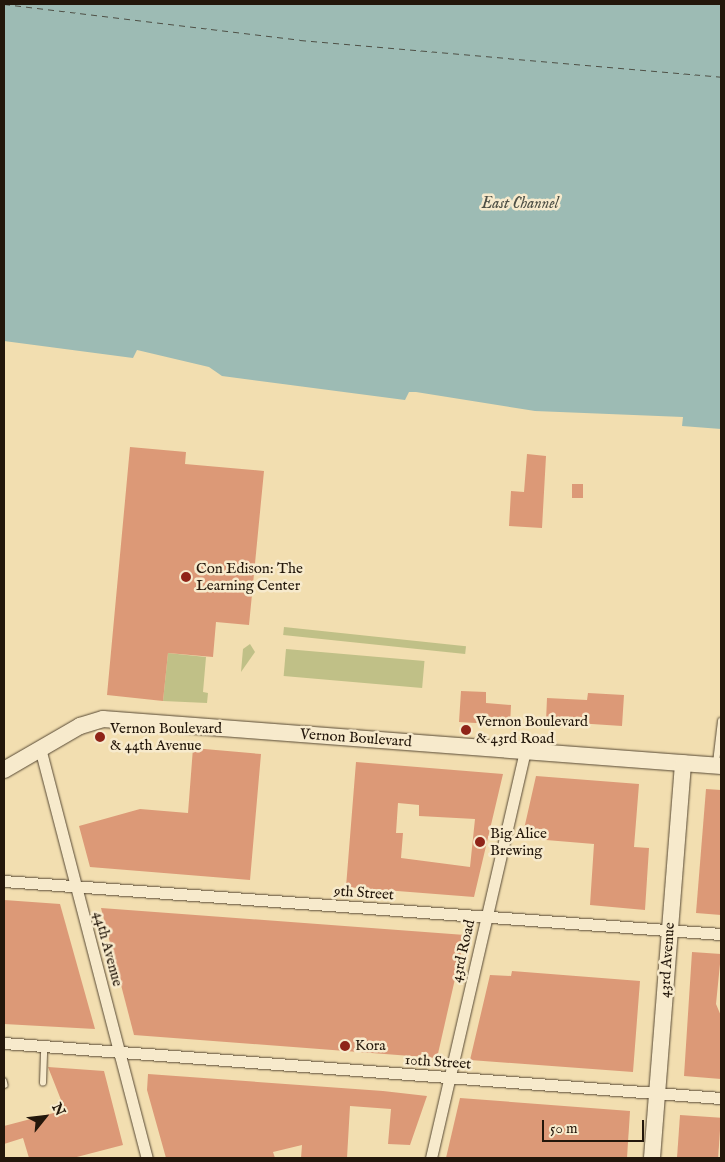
<!DOCTYPE html>
<html>
<head>
<meta charset="utf-8">
<style>
	body { margin:0 }
	#map { position:relative; width:725px; height:1162px; overflow:hidden; background:#f2deb0; font-family:"IM FELL English",serif }
	div>[style] { position:absolute }
	.green>* { inset:0; background:#c0c087; transform-origin:0 0 }
	.water>* { inset:0; background:#9dbbb4 }
	.ferry>* { height:1px; margin-top:-0.5px; transform-origin:0; background:repeating-linear-gradient(90deg,#4e5046 0 6px,transparent 0 11px) }
	.building>* { inset:0; background:#dc9977; transform-origin:0 0 }
	.roads { filter:drop-shadow(0 0 1px #574934) drop-shadow(0 0 1px #574934) }
	.lane>* { height:5.5px; margin:-2.75px; padding:0 2.75px; transform-origin:2.75px; border-radius:2.75px; background:#f7eacc }
	.street>* { height:11px; margin:-5.5px; padding:0 5.5px; transform-origin:5.5px; border-radius:5.5px; background:#f7eacc }
	.secondary>* { height:16px; margin:-8px; padding:0 8px; transform-origin:8px; border-radius:8px; background:#f7eacc }
	.dots>* { width:14px; height:14px; translate:-50% -50%; box-sizing:border-box; border:2px solid #f7eacc; border-radius:50% }
	span { translate:-50% -50%; white-space:nowrap; text-align:center; line-height:1.15; -webkit-text-stroke:5px #f7eacc; paint-order:stroke }
	.poi-label { font-size:15px; color:#23170b }
	.left { translate:0 -50%; text-align:left }
	.street-label { font-size:15px; color:#23170b }
	.water-label { font-size:16px; color:#4e5046; font-style:italic }
	.frame { position:absolute; inset:0; border:5px solid #23170b; pointer-events:none }
	.north { position:absolute; left:20px; top:1092px; width:50px; height:50px; -webkit-text-stroke:4px #f7eacc; paint-order:stroke; rotate:61deg; font-size:14px; font-weight:700; line-height:20px; text-align:center; color:#23170b }
	.north::after { content:''; display:block; margin:auto; width:18px; height:22px; background:#23170b; clip-path:polygon(50% 0,100% 100%,50% 72%,0 100%) }
	.scale { position:absolute; left:542px; top:1120px; width:102px; height:22px; box-sizing:border-box; border:2px solid #23170b; border-top:0; padding-left:6px; font-size:15px; line-height:18px; white-space:nowrap; color:#23170b; -webkit-text-stroke:4px #f7eacc; paint-order:stroke }
</style>
</head>
<body>
<div id="map">
	<div class="green">
		<div style="left:284px;top:627px;width:183px;height:8px;rotate:6deg"></div>
		<div style="clip-path:polygon(250px 644px,255px 652px,241px 672px,243px 649px)"></div>
		<div style="left:286px;top:649px;width:139px;height:27px;rotate:5deg"></div>
		<div style="clip-path:polygon(168px 653px,206px 657px,203px 692px,208px 693px,207px 703px,163px 701px)"></div>
	</div>
	<div class="water">
		<div style="clip-path:polygon(4px 4px,721px 4px,721px 429px,682px 426px,683px 417px,535px 411px,416px 392px,409px 392px,405px 400px,222px 376px,209px 367px,137px 350px,133px 358px,4px 341px)"></div>
	</div>
	<div class="ferry">
		<div style="left:4px;top:4px;width:298px;rotate:6.9deg"></div>
		<div style="left:300px;top:40px;width:423px;rotate:5deg"></div>
	</div>
	<div class="building">
		<div style="clip-path:polygon(130px 447px,186px 452px,185px 464px,264px 471px,249px 625px,216px 622px,213px 657px,168px 653px,163px 701px,107px 695px)"></div>
		<div style="clip-path:polygon(527px 454px,546px 456px,542px 528px,509px 526px,511px 491px,524px 492px)"></div>
		<div style="left:572px;top:484px;width:11px;height:14px"></div>
		<div style="clip-path:polygon(461px 691px,486px 692px,486px 703px,511px 705px,510px 725px,459px 722px)"></div>
		<div style="clip-path:polygon(588px 693px,624px 695px,622px 726px,546px 721px,547px 698px,587px 700px)"></div>
		<div style="clip-path:polygon(193px 748px,261px 754px,250px 880px,90px 867px,79px 826px,140px 809px,188px 813px)"></div>
		<div style="clip-path:polygon(evenodd,356px 762px,503px 774px,474px 897px,346px 887px,356px 762px,398px 803px,419px 805px,419px 816px,475px 819px,470px 867px,401px 858px,403px 833px,396px 833px,398px 803px)"></div>
		<div style="clip-path:polygon(536px 776px,639px 784px,634px 847px,649px 848px,645px 910px,590px 905px,594px 844px,522px 838px)"></div>
		<div style="clip-path:polygon(706px 789px,721px 790px,721px 915px,696px 913px)"></div>
		<div style="clip-path:polygon(4px 900px,60px 904px,95px 1029px,4px 1024px)"></div>
		<div style="clip-path:polygon(101px 908px,465px 935px,437px 1058px,134px 1035px)"></div>
		<div style="clip-path:polygon(692px 952px,721px 954px,716px 1004px,721px 1016px,721px 1079px,684px 1076px)"></div>
		<div style="clip-path:polygon(512px 971px,640px 981px,633px 1072px,470px 1060px,490px 975px,511px 976px)"></div>
		<div style="clip-path:polygon(48px 1067px,104px 1071px,123px 1145px,73px 1158px,29px 1158px,23px 1138px,4px 1144px,4px 1126px,65px 1110px)"></div>
		<div style="clip-path:polygon(148px 1074px,383px 1091px,427px 1096px,410px 1145px,388px 1144px,391px 1109px,350px 1106px,347px 1158px,301px 1158px,302px 1145px,273px 1152px,275px 1158px,166px 1158px,147px 1090px)"></div>
		<div style="clip-path:polygon(460px 1098px,630px 1111px,627px 1158px,446px 1158px)"></div>
		<div style="left:680px;top:1115px;width:41px;height:43px;rotate:4deg"></div>
	</div>
	<div class="roads">
		<div class="lane">
			<div style="left:716px;top:763px;width:42px;rotate:-83.2deg"></div>
			<div style="left:4px;top:1081px;width:4px;rotate:76deg"></div>
			<div style="left:43px;top:1083px;width:36px;rotate:-88deg"></div>
		</div>
		<div class="street">
			<div style="left:40px;top:748px;width:424px;rotate:75.4deg"></div>
			<div style="left:4px;top:881px;width:719px;rotate:4.23deg"></div>
			<div style="left:4px;top:1043px;width:719px;rotate:4.39deg"></div>
			<div style="left:431px;top:1158px;width:419px;rotate:-77deg"></div>
		</div>
		<div class="secondary">
			<div style="left:4px;top:770px;width:88px;rotate:-30.1deg"></div>
			<div style="left:80px;top:726px;width:24px;rotate:-17deg"></div>
			<div style="left:103px;top:719px;width:620px;rotate:4.35deg"></div>
			<div style="left:652px;top:1158px;width:396px;rotate:-85.5deg"></div>
		</div>
	</div>
	<div class="dots">
		<div style="left:186px;top:577px;background:#8f2418"></div>
		<div style="left:466px;top:730px;background:#8f2418"></div>
		<div style="left:100px;top:737px;background:#8f2418"></div>
		<div style="left:480px;top:842px;background:#8f2418"></div>
		<div style="left:345px;top:1046px;background:#8f2418"></div>
	</div>
	<div class="poi-label">
		<span class="left" style="left:196px;top:577px">Con Edison: The<br>Learning Center</span>
		<span class="left" style="left:476px;top:730px">Vernon Boulevard<br>&amp; 43rd Road</span>
		<span class="left" style="left:110px;top:737px">Vernon Boulevard<br>&amp; 44th Avenue</span>
		<span class="left" style="left:490px;top:842px">Big Alice<br>Brewing</span>
		<span class="left" style="left:355px;top:1046px">Kora</span>
	</div>
	<div class="street-label">
		<span style="left:356px;top:738px;rotate:4deg">Vernon Boulevard</span>
		<span style="left:364px;top:893px;rotate:4deg">9th Street</span>
		<span style="left:108px;top:949px;rotate:75deg">44th Avenue</span>
		<span style="left:463px;top:951px;rotate:-77deg">43rd Road</span>
		<span style="left:667px;top:960px;rotate:-86deg">43rd Avenue</span>
		<span style="left:438px;top:1062px;rotate:4deg">10th Street</span>
	</div>
	<div class="water-label">
		<span style="left:520px;top:204px">East Channel</span>
	</div>
	<div class="frame"></div>
	<div class="north">N</div>
	<div class="scale">50 m</div>
</div>
</body>
</html>
